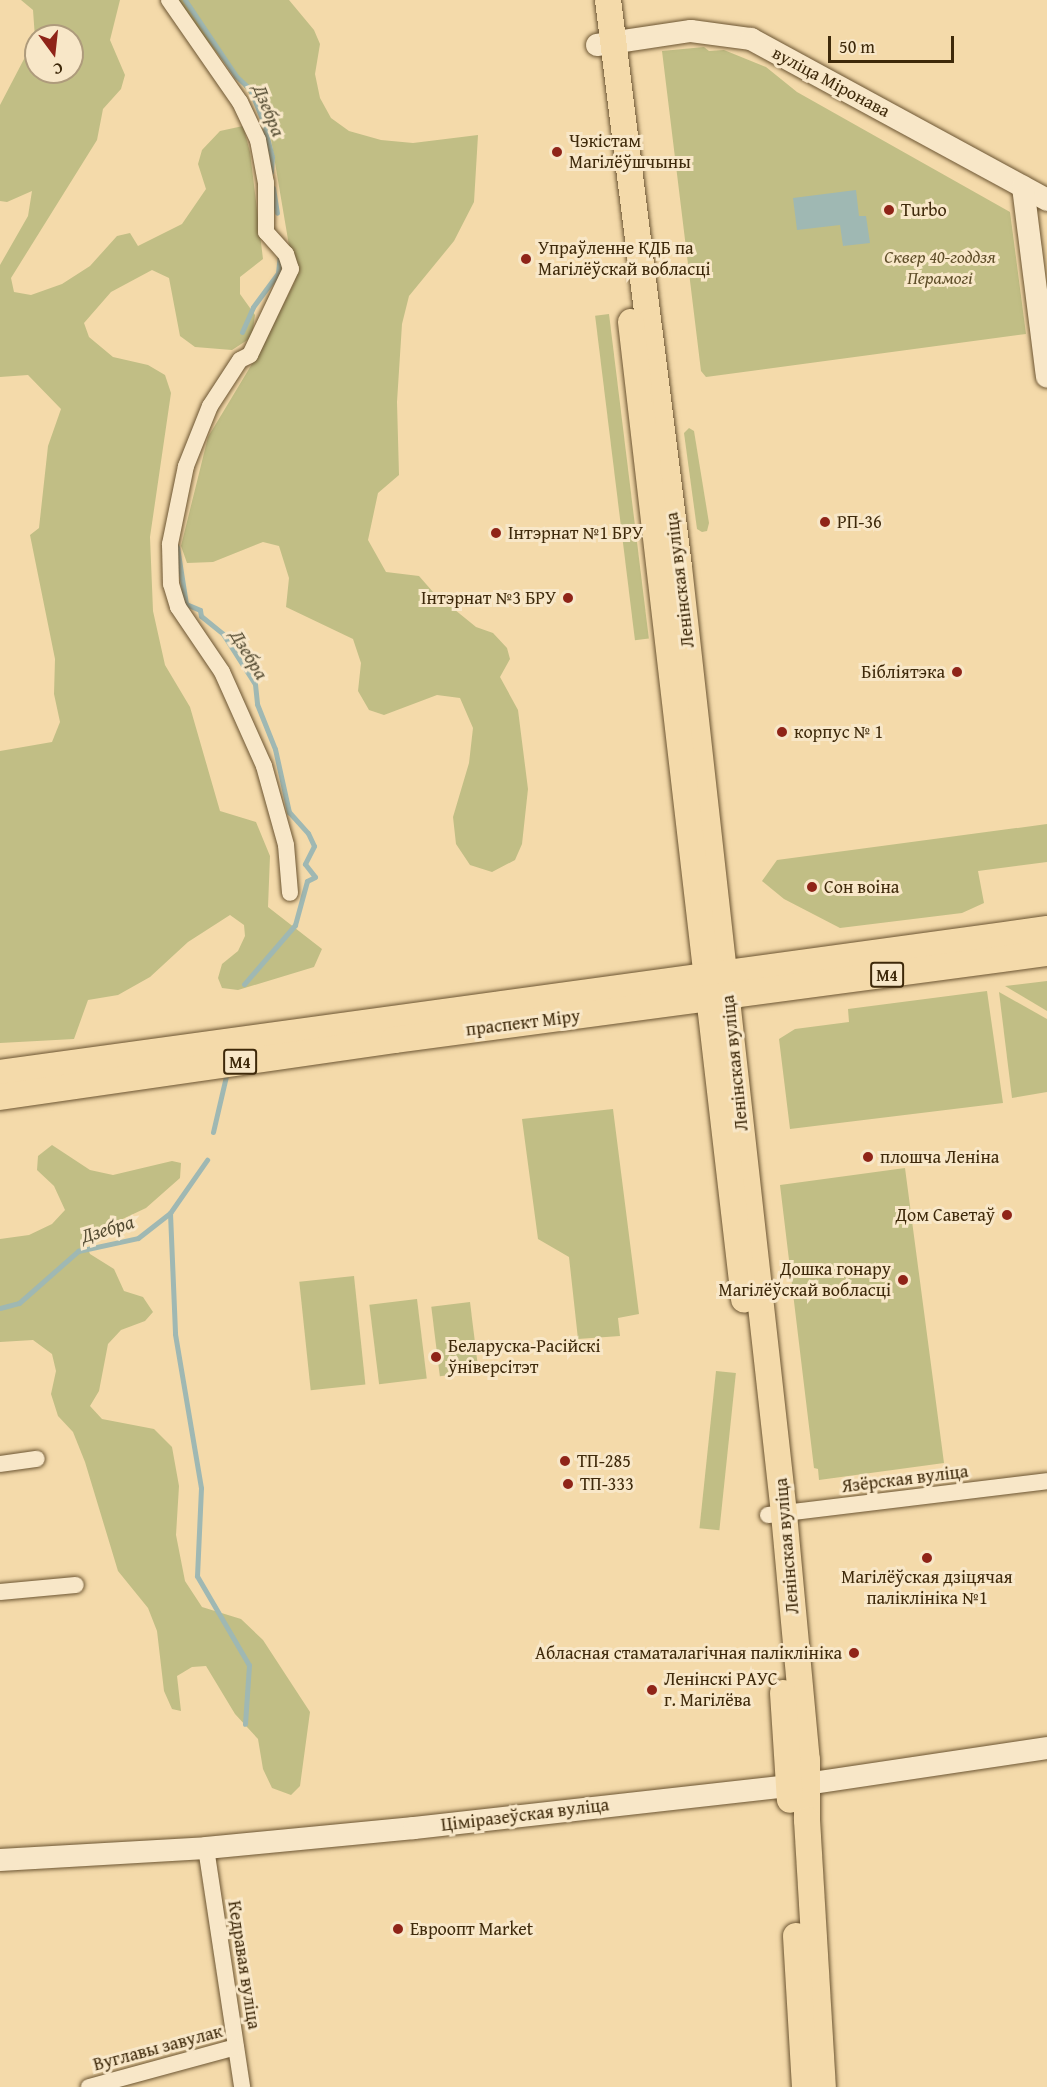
<!DOCTYPE html>
<html>
<head>
<meta charset="utf-8">
<style>
	body { margin:0 }
	#map { position:relative; width:1047px; height:2087px; overflow:hidden; background:#f4daaa; font-family:"Gentium Book Plus",serif }
	div>[style] { position:absolute }
	.green>* { inset:0; background:#c1be85; transform-origin:0 0 }
	.water>* { inset:0; background:#9fb8b3 }
	.stream>* { height:5px; margin:-2.5px; padding:0 2.5px; transform-origin:2.5px; border-radius:2.5px; background:#9fb8b3 }
	.roads { filter:drop-shadow(0 0 2px #6c5532) drop-shadow(0 0 2px #6c5532) }
	.street>* { height:16px; margin:-8px; padding:0 8px; transform-origin:8px; border-radius:8px; background:#f8e7c8 }
	.secondary>* { height:22px; margin:-11px; padding:0 11px; transform-origin:11px; border-radius:11px; background:#f8e7c8 }
	.primary>* { height:26px; margin:-13px; padding:0 13px; transform-origin:13px; border-radius:13px; background:#f4daaa }
	.dots>* { width:16px; height:16px; translate:-50% -50%; box-sizing:border-box; border:3px solid #f8e7c8; border-radius:50% }
	span { translate:-50% -50%; white-space:nowrap; text-align:center; line-height:1.15; -webkit-text-stroke:6px #f8e7c8; paint-order:stroke }
	.shield-label span { padding:2px 4px; background:#f8e7c8; border:2px solid; border-radius:4px; -webkit-text-stroke-width:0 }
	.shield-label { font-size:16px; color:#3e290a; font-weight:700 }
	.street-label { font-size:18px; color:#3e290a }
	.poi-label { font-size:18px; color:#3e290a }
	.left { translate:0 -50%; text-align:left }
	.right { translate:-100% -50%; text-align:right }
	.park-label { font-size:18px; color:#5f4e29; font-style:italic }
	.water-label { font-size:20px; color:#564d34; font-style:italic }
	.north { position:absolute; left:24px; top:24px; width:60px; height:60px; box-sizing:border-box; background:#f8e7c8; border:2px solid #ae9b7c; border-radius:50%; rotate:165deg; font-size:16px; font-weight:700; line-height:24px; text-align:center; color:#3e290a }
	.north::after { content:''; display:block; margin:auto; width:21px; height:27px; background:#8f2418; clip-path:polygon(50% 0,100% 100%,50% 72%,0 100%) }
	.scale { position:absolute; left:828px; top:36px; width:126px; height:27px; box-sizing:border-box; border:3px solid #3e290a; border-top:0; padding-left:8px; font-size:18px; line-height:21px; white-space:nowrap; color:#3e290a; -webkit-text-stroke:4px #f8e7c8; paint-order:stroke }
</style>
</head>
<body>
<div id="map">
	<div class="green">
		<div style="clip-path:polygon(evenodd,21px 0,120px 0,110px 40px,125px 75px,121px 89px,103px 109px,97px 140px,11px 278px,14px 292px,31px 295px,62px 284px,90px 266px,117px 236px,130px 233px,138px 246px,182px 224px,206px 189px,198px 164px,202px 150px,220px 131px,243px 126px,250px 152px,263px 259px,240px 277px,240px 294px,255px 315px,252px 337px,232px 350px,195px 347px,180px 336px,169px 278px,152px 270px,111px 292px,84px 323px,89px 337px,113px 357px,148px 365px,165px 375px,171px 393px,150px 537px,153px 611px,165px 665px,190px 707px,220px 811px,256px 822px,270px 856px,268px 907px,322px 949px,314px 967px,238px 990px,222px 988px,218px 978px,222px 964px,238px 951px,245px 936px,244px 925px,230px 915px,188px 942px,150px 977px,118px 995px,88px 1000px,74px 1039px,0 1043px,0 751px,52px 742px,60px 722px,54px 694px,55px 659px,30px 535px,39px 528px,48px 446px,61px 409px,28px 375px,0 377px,0 265px,28px 216px,32px 191px,7px 202px,0 201px,0 105px,35px 38px,33px 10px,21px 0,36px 36px,72px 36px,72px 72px,36px 72px,36px 36px)"></div>
		<div style="clip-path:polygon(175px 0,289px 0,314px 30px,320px 44px,315px 74px,320px 98px,331px 118px,349px 131px,381px 140px,413px 143px,478px 135px,474px 202px,454px 241px,409px 296px,402px 324px,397px 402px,399px 475px,378px 493px,368px 540px,386px 572px,419px 576px,433px 592px,476px 627px,493px 633px,507px 648px,510px 659px,500px 677px,518px 710px,528px 789px,522px 844px,515px 860px,492px 872px,470px 865px,456px 844px,453px 817px,469px 763px,473px 728px,460px 698px,437px 695px,384px 715px,369px 710px,358px 691px,361px 663px,353px 639px,286px 607px,289px 578px,279px 546px,263px 542px,213px 562px,187px 563px,181px 546px,208px 437px,264px 344px,295px 281px,271px 139px,251px 96px)"></div>
		<div style="clip-path:polygon(evenodd,704px 47px,709px 51px,724px 50px,766px 67px,797px 92px,1010px 212px,1026px 334px,706px 377px,701px 371px,662px 51px,704px 47px,866px 216px,844px 246px,841px 225px,866px 216px)"></div>
		<div style="left:609px;top:314px;width:327px;height:14px;rotate:83deg"></div>
		<div style="clip-path:polygon(689px 428px,694px 431px,709px 523px,707px 531px,702px 532px,697px 529px,684px 433px)"></div>
		<div style="clip-path:polygon(1047px 824px,1047px 862px,978px 871px,984px 903px,962px 913px,840px 928px,784px 899px,762px 881px,777px 860px)"></div>
		<div style="clip-path:polygon(1047px 981px,1047px 1011px,1005px 986px)"></div>
		<div style="clip-path:polygon(987px 991px,1003px 1103px,790px 1129px,779px 1039px,795px 1029px,849px 1022px,848px 1009px)"></div>
		<div style="clip-path:polygon(999px 992px,1047px 1019px,1047px 1092px,1012px 1098px)"></div>
		<div style="clip-path:polygon(613px 1109px,639px 1314px,618px 1318px,620px 1336px,578px 1339px,569px 1257px,538px 1239px,522px 1119px)"></div>
		<div style="clip-path:polygon(52px 1145px,90px 1170px,113px 1175px,172px 1161px,181px 1163px,180px 1178px,146px 1208px,95px 1232px,85px 1242px,90px 1254px,114px 1269px,124px 1291px,143px 1297px,153px 1312px,145px 1321px,121px 1330px,108px 1344px,99px 1391px,90px 1406px,102px 1419px,154px 1429px,172px 1447px,179px 1486px,176px 1535px,185px 1581px,202px 1607px,241px 1619px,263px 1640px,310px 1712px,300px 1786px,291px 1795px,272px 1788px,263px 1769px,258px 1739px,235px 1714px,206px 1666px,192px 1667px,177px 1676px,181px 1711px,172px 1709px,164px 1691px,157px 1631px,148px 1608px,118px 1571px,85px 1462px,73px 1432px,58px 1416px,51px 1394px,56px 1371px,52px 1354px,33px 1340px,0 1342px,0 1239px,29px 1235px,52px 1224px,65px 1210px,54px 1186px,37px 1170px,38px 1156px)"></div>
		<div style="clip-path:polygon(905px 1168px,944px 1463px,819px 1480px,818px 1469px,814px 1468px,780px 1185px)"></div>
		<div style="left:354px;top:1276px;width:109px;height:55px;rotate:84deg"></div>
		<div style="left:417px;top:1299px;width:80px;height:48px;rotate:83deg"></div>
		<div style="left:470px;top:1302px;width:70px;height:39px;rotate:83deg"></div>
		<div style="left:716px;top:1371px;width:20px;height:158px;rotate:6deg"></div>
	</div>
	<div class="water">
		<div style="clip-path:polygon(856px 190px,859px 216px,866px 216px,870px 243px,843px 246px,840px 225px,797px 230px,793px 198px)"></div>
	</div>
	<div class="stream">
		<div style="left:185px;top:0;width:92px;rotate:56.1deg"></div>
		<div style="left:236px;top:76px;width:19px;rotate:43deg"></div>
		<div style="left:250px;top:89px;width:35px;rotate:68deg"></div>
		<div style="left:263px;top:121px;width:37px;rotate:76deg"></div>
		<div style="left:272px;top:157px;width:15px;rotate:94deg"></div>
		<div style="left:273px;top:188px;width:25px;rotate:81deg"></div>
		<div style="left:242px;top:332px;width:27px;rotate:-66deg"></div>
		<div style="left:253px;top:307px;width:42px;rotate:-53.7deg"></div>
		<div style="left:278px;top:273px;width:18px;rotate:-84deg"></div>
		<div style="left:177px;top:547px;width:58px;rotate:81deg"></div>
		<div style="left:186px;top:604px;width:15px;rotate:23deg"></div>
		<div style="left:200px;top:610px;width:6px;rotate:81deg"></div>
		<div style="left:201px;top:616px;width:28px;rotate:39deg"></div>
		<div style="left:223px;top:634px;width:59px;rotate:57.4deg"></div>
		<div style="left:255px;top:684px;width:20px;rotate:84deg"></div>
		<div style="left:257px;top:704px;width:48px;rotate:68.2deg"></div>
		<div style="left:275px;top:749px;width:65px;rotate:77.5deg"></div>
		<div style="left:289px;top:812px;width:28px;rotate:48deg"></div>
		<div style="left:308px;top:833px;width:14px;rotate:65deg"></div>
		<div style="left:314px;top:846px;width:20px;rotate:117deg"></div>
		<div style="left:305px;top:864px;width:16px;rotate:52deg"></div>
		<div style="left:315px;top:877px;width:9px;rotate:153deg"></div>
		<div style="left:307px;top:881px;width:46px;rotate:105.3deg"></div>
		<div style="left:295px;top:925px;width:78px;rotate:130.8deg"></div>
		<div style="left:213px;top:1132px;width:57px;rotate:-76.9deg"></div>
		<div style="left:170px;top:1213px;width:121px;rotate:87.6deg"></div>
		<div style="left:175px;top:1334px;width:156px;rotate:80.4deg"></div>
		<div style="left:201px;top:1488px;width:88px;rotate:92.6deg"></div>
		<div style="left:197px;top:1576px;width:103px;rotate:59.7deg"></div>
		<div style="left:249px;top:1665px;width:59px;rotate:93.9deg"></div>
		<div style="left:0;top:1308px;width:20px;rotate:-15deg"></div>
		<div style="left:19px;top:1303px;width:79px;rotate:-41.4deg"></div>
		<div style="left:78px;top:1251px;width:61px;rotate:-12.2deg"></div>
		<div style="left:138px;top:1238px;width:41px;rotate:-38deg"></div>
		<div style="left:170px;top:1213px;width:65px;rotate:-55.1deg"></div>
	</div>
	<div class="roads">
		<div class="street">
			<div style="left:169px;top:0;width:124px;rotate:55.2deg"></div>
			<div style="left:240px;top:102px;width:42px;rotate:64.7deg"></div>
			<div style="left:258px;top:140px;width:44px;rotate:79.5deg"></div>
			<div style="left:266px;top:183px;width:49px;rotate:90deg"></div>
			<div style="left:266px;top:232px;width:30px;rotate:48deg"></div>
			<div style="left:286px;top:254px;width:16px;rotate:72deg"></div>
			<div style="left:291px;top:269px;width:95px;rotate:115.5deg"></div>
			<div style="left:250px;top:355px;width:11px;rotate:153deg"></div>
			<div style="left:240px;top:360px;width:55px;rotate:123.1deg"></div>
			<div style="left:210px;top:406px;width:65px;rotate:111.8deg"></div>
			<div style="left:186px;top:466px;width:80px;rotate:101.6deg"></div>
			<div style="left:170px;top:544px;width:40px;rotate:88.6deg"></div>
			<div style="left:171px;top:584px;width:24px;rotate:73deg"></div>
			<div style="left:178px;top:607px;width:78px;rotate:55.9deg"></div>
			<div style="left:222px;top:672px;width:103px;rotate:65.9deg"></div>
			<div style="left:264px;top:766px;width:82px;rotate:74.4deg"></div>
			<div style="left:286px;top:845px;width:48px;rotate:85.2deg"></div>
			<div style="left:0;top:1464px;width:37px;rotate:-8deg"></div>
			<div style="left:768px;top:1515px;width:281px;rotate:-6.9deg"></div>
			<div style="left:0;top:1592px;width:76px;rotate:-5.3deg"></div>
			<div style="left:206px;top:1848px;width:242px;rotate:81.4deg"></div>
			<div style="left:89px;top:2087px;width:152px;rotate:-15.2deg"></div>
		</div>
		<div class="secondary">
			<div style="left:597px;top:45px;width:95px;rotate:-8.5deg"></div>
			<div style="left:691px;top:31px;width:61px;rotate:7.6deg"></div>
			<div style="left:751px;top:39px;width:337px;rotate:28.5deg"></div>
			<div style="left:1023px;top:187px;width:191px;rotate:82.8deg"></div>
			<div style="left:0;top:1860px;width:206px;rotate:-3.3deg"></div>
			<div style="left:206px;top:1848px;width:209px;rotate:-5.5deg"></div>
			<div style="left:414px;top:1828px;width:394px;rotate:-6.4deg"></div>
			<div style="left:806px;top:1784px;width:244px;rotate:-8.5deg"></div>
		</div>
		<div class="primary">
			<div style="left:608px;top:0;width:571px;rotate:82.86deg"></div>
			<div style="left:679px;top:567px;width:953px;rotate:83.67deg"></div>
			<div style="left:784px;top:1514px;width:247px;rotate:84.7deg"></div>
			<div style="left:807px;top:1760px;width:60px;rotate:90deg"></div>
			<div style="left:807px;top:1820px;width:267px;rotate:86.6deg"></div>
			<div style="left:631px;top:322px;width:984px;rotate:83.4deg"></div>
			<div style="left:0;top:1073px;width:1057px;rotate:-7.83deg"></div>
			<div style="left:0;top:1097px;width:398px;rotate:-8.2deg"></div>
			<div style="left:394px;top:1040px;width:659px;rotate:-7.59deg"></div>
			<div style="left:783px;top:1693px;width:107px;rotate:86.3deg"></div>
			<div style="left:796px;top:1936px;width:151px;rotate:86.6deg"></div>
		</div>
	</div>
	<div class="dots">
		<div style="left:557px;top:152px;background:#8f2418"></div>
		<div style="left:889px;top:210px;background:#8f2418"></div>
		<div style="left:526px;top:259px;background:#8f2418"></div>
		<div style="left:825px;top:522px;background:#8f2418"></div>
		<div style="left:496px;top:533px;background:#8f2418"></div>
		<div style="left:568px;top:598px;background:#8f2418"></div>
		<div style="left:957px;top:672px;background:#8f2418"></div>
		<div style="left:782px;top:732px;background:#8f2418"></div>
		<div style="left:812px;top:887px;background:#8f2418"></div>
		<div style="left:868px;top:1157px;background:#8f2418"></div>
		<div style="left:1007px;top:1215px;background:#8f2418"></div>
		<div style="left:903px;top:1280px;background:#8f2418"></div>
		<div style="left:436px;top:1357px;background:#8f2418"></div>
		<div style="left:565px;top:1461px;background:#8f2418"></div>
		<div style="left:568px;top:1484px;background:#8f2418"></div>
		<div style="left:927px;top:1558px;background:#8f2418"></div>
		<div style="left:854px;top:1653px;background:#8f2418"></div>
		<div style="left:652px;top:1690px;background:#8f2418"></div>
		<div style="left:398px;top:1929px;background:#8f2418"></div>
	</div>
	<div class="shield-label">
		<span style="left:887px;top:975px">М4</span>
		<span style="left:240px;top:1062px">М4</span>
	</div>
	<div class="street-label">
		<span style="left:831px;top:82px;rotate:28deg">вуліца Міронава</span>
		<span style="left:680px;top:580px;rotate:-97deg">Ленінская вуліца</span>
		<span style="left:523px;top:1023px;rotate:-7deg">праспект Міру</span>
		<span style="left:735px;top:1063px;rotate:-96deg">Ленінская вуліца</span>
		<span style="left:905px;top:1479px;rotate:-7deg">Язёрская вуліца</span>
		<span style="left:787px;top:1546px;rotate:-95deg">Ленінская вуліца</span>
		<span style="left:525px;top:1815px;rotate:-7deg">Ціміразеўская вуліца</span>
		<span style="left:244px;top:1965px;rotate:81deg">Кедравая вуліца</span>
		<span style="left:158px;top:2048px;rotate:-15deg">Вуглавы завулак</span>
	</div>
	<div class="poi-label">
		<span class="left" style="left:569px;top:152px">Чэкістам<br>Магілёўшчыны</span>
		<span class="left" style="left:901px;top:210px">Turbo</span>
		<span class="left" style="left:538px;top:259px">Упраўленне КДБ па<br>Магілёўскай вобласці</span>
		<span class="left" style="left:837px;top:522px">РП-36</span>
		<span class="left" style="left:508px;top:533px">Інтэрнат №1 БРУ</span>
		<span class="right" style="left:556px;top:598px">Інтэрнат №3 БРУ</span>
		<span class="right" style="left:945px;top:672px">Бібліятэка</span>
		<span class="left" style="left:794px;top:732px">корпус № 1</span>
		<span class="left" style="left:824px;top:887px">Сон воіна</span>
		<span class="left" style="left:880px;top:1157px">плошча Леніна</span>
		<span class="right" style="left:995px;top:1215px">Дом Саветаў</span>
		<span class="right" style="left:891px;top:1280px">Дошка гонару<br>Магілёўскай вобласці</span>
		<span class="left" style="left:448px;top:1357px">Беларуска-Расійскі<br>ўніверсітэт</span>
		<span class="left" style="left:577px;top:1461px">ТП-285</span>
		<span class="left" style="left:580px;top:1484px">ТП-333</span>
		<span style="left:927px;top:1588px">Магілёўская дзіцячая<br>паліклініка №1</span>
		<span class="right" style="left:842px;top:1653px">Абласная стаматалагічная паліклініка</span>
		<span class="left" style="left:664px;top:1690px">Ленінскі РАУС<br>г. Магілёва</span>
		<span class="left" style="left:410px;top:1929px">Евроопт Market</span>
	</div>
	<div class="park-label">
		<span style="left:940px;top:268px">Сквер 40-годдзя<br>Перамогі</span>
	</div>
	<div class="water-label">
		<span style="left:270px;top:110px;rotate:68deg">Дзебра</span>
		<span style="left:250px;top:654px;rotate:59deg">Дзебра</span>
		<span style="left:107px;top:1228px;rotate:-17deg">Дзебра</span>
	</div>
	<div class="north">С</div>
	<div class="scale">50 m</div>
</div>
</body>
</html>
